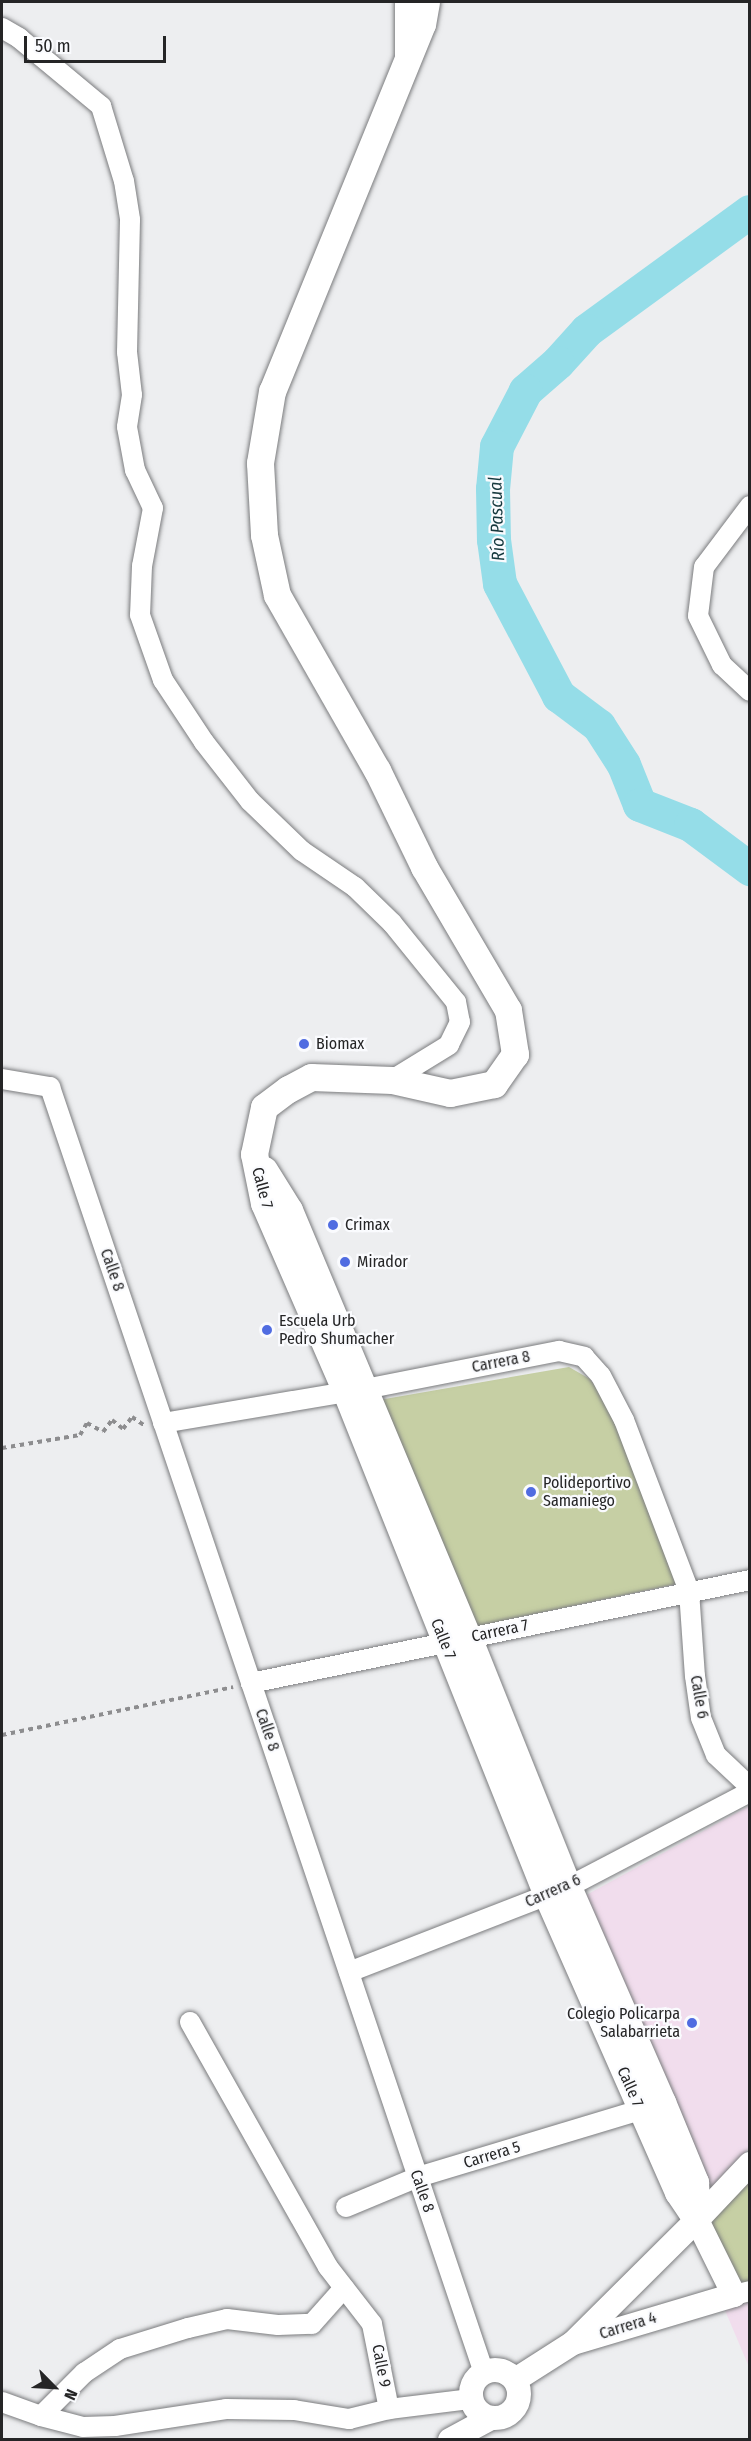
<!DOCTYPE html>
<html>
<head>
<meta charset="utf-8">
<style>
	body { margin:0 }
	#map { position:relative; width:751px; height:2441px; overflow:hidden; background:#edeef0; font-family:"Fira Sans Condensed",sans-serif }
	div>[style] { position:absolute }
	.education>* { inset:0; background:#f1dded }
	.green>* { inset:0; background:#c6cfa4 }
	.river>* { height:34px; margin:-17px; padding:0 17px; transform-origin:17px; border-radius:17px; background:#95dde8 }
	.path>* { height:4px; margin-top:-2px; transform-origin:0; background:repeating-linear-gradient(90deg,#8d8d8f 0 4.5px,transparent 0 9px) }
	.roads { filter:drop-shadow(0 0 2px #7b7c7e) drop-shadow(0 0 2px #7b7c7e) }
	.minor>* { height:20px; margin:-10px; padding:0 10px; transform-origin:10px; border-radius:10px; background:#fff }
	.tertiary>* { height:24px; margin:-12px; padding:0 12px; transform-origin:12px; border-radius:12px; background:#fff }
	.tertiary>.ring { margin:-12px; padding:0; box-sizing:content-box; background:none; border:24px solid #fff; border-radius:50% }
	.secondary>* { height:27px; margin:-13.5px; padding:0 13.5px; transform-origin:13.5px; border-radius:13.5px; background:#fff }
	.dots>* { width:16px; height:16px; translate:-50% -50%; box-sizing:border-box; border:3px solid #fafbfe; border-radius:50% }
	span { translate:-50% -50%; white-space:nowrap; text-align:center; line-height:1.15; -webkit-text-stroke:4.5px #fafbfe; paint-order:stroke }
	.poi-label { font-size:16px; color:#252526 }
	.left { translate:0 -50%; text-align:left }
	.right { translate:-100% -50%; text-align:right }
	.street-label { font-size:16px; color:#252526 }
	.water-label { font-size:18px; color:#16393e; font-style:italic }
	.frame { position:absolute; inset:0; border:3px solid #252526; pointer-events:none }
	.north { position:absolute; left:24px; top:2357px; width:60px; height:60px; -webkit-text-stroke:4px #fafbfe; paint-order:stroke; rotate:114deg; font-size:16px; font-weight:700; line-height:24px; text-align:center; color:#252526 }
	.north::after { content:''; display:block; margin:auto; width:21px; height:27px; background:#252526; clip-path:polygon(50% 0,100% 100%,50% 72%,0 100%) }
	.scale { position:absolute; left:24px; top:36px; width:142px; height:27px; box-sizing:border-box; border:3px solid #252526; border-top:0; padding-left:8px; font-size:18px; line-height:21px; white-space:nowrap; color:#252526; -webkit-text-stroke:4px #fafbfe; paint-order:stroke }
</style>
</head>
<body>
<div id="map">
	<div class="education">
		<div style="clip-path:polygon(749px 1806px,749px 2148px,710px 2194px,579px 1899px)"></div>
		<div style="clip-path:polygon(749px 2302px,749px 2367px,724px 2308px)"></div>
	</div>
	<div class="green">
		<div style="clip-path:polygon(569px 1367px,590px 1379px,607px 1402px,681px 1583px,473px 1627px,379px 1400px)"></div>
		<div style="clip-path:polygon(749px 2177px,749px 2283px,737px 2286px,706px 2219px)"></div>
	</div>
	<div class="river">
		<div style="left:750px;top:212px;width:202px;rotate:143.9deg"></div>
		<div style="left:587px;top:331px;width:43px;rotate:132.2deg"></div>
		<div style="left:558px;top:363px;width:43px;rotate:138.8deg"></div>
		<div style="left:526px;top:391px;width:63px;rotate:117.4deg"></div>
		<div style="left:497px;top:447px;width:42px;rotate:95.4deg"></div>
		<div style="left:493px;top:489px;width:51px;rotate:88.9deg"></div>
		<div style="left:494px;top:540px;width:44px;rotate:82.2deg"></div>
		<div style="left:500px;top:584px;width:127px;rotate:62.2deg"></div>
		<div style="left:559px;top:696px;width:50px;rotate:36.9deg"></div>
		<div style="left:599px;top:726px;width:46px;rotate:57.3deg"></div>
		<div style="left:624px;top:765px;width:43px;rotate:68.2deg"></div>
		<div style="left:640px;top:805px;width:55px;rotate:21.4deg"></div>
		<div style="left:691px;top:825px;width:74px;rotate:36.7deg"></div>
	</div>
	<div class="path">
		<div style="left:2px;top:1448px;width:79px;rotate:-9.5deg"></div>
		<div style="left:80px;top:1435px;width:14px;rotate:-60deg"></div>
		<div style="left:87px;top:1423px;width:18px;rotate:29deg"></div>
		<div style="left:103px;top:1432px;width:15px;rotate:-53deg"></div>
		<div style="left:112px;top:1420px;width:14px;rotate:39deg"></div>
		<div style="left:123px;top:1429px;width:15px;rotate:-53deg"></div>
		<div style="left:132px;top:1417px;width:14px;rotate:34deg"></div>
		<div style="left:2px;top:1735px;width:236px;rotate:-11.7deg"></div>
	</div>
	<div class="roads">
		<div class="minor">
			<div style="left:405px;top:2px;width:54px;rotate:90deg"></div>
			<div style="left:2px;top:28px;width:20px;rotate:30deg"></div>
			<div style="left:19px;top:38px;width:107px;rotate:39.7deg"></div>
			<div style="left:101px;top:106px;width:78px;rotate:73deg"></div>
			<div style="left:124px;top:181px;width:39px;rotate:81deg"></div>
			<div style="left:130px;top:220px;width:132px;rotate:91.3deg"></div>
			<div style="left:127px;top:352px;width:43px;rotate:83.4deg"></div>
			<div style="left:132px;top:395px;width:32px;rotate:99deg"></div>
			<div style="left:127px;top:427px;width:44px;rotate:79.5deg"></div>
			<div style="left:135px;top:470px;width:42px;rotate:64.7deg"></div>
			<div style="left:153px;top:508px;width:59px;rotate:100.7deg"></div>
			<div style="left:142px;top:566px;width:49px;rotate:92.3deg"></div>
			<div style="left:140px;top:615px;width:69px;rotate:70.5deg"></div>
			<div style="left:163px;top:680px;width:74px;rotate:56.5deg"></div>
			<div style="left:204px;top:742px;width:75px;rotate:52.1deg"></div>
			<div style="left:250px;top:801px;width:72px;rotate:43.9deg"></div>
			<div style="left:302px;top:851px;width:64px;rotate:34.2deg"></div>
			<div style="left:355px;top:887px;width:52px;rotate:44.2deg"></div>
			<div style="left:392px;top:923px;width:102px;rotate:51deg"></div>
			<div style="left:456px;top:1002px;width:20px;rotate:79deg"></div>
			<div style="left:460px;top:1022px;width:25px;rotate:116deg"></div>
			<div style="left:449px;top:1045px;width:67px;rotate:148.4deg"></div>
			<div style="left:750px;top:506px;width:76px;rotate:127deg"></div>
			<div style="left:704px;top:567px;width:49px;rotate:97deg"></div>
			<div style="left:698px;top:616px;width:55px;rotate:63.9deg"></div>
			<div style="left:722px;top:665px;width:38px;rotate:43deg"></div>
			<div style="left:2px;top:1079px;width:49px;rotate:9.5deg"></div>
			<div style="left:50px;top:1087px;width:1357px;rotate:71.35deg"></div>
			<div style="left:163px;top:1423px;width:205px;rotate:-9.6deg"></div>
			<div style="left:365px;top:1389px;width:198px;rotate:-11.1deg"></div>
			<div style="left:559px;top:1351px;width:26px;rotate:13deg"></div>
			<div style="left:584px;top:1357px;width:25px;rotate:48deg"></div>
			<div style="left:601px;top:1376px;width:50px;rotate:62.4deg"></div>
			<div style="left:624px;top:1420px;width:183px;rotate:69.2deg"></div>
			<div style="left:689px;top:1591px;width:85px;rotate:86deg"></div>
			<div style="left:695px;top:1676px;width:42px;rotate:81.9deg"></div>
			<div style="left:701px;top:1718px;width:40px;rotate:68deg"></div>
			<div style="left:716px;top:1755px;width:47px;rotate:43.3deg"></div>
			<div style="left:251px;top:1683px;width:510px;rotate:-11.66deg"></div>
			<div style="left:349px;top:1972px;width:235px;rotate:-21.2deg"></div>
			<div style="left:568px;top:1887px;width:205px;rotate:-27.6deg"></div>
			<div style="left:190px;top:2022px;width:281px;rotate:60.6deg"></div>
			<div style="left:328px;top:2267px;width:72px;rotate:52.3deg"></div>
			<div style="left:372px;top:2324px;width:87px;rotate:78.7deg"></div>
			<div style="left:346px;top:2207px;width:78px;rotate:-22.6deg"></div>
			<div style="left:418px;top:2177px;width:232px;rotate:-16.8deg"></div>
			<div style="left:734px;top:2295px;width:16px;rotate:-14deg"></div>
			<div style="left:2px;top:2402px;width:41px;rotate:19.7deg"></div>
			<div style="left:41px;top:2416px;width:43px;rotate:14.7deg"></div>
			<div style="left:83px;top:2427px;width:32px;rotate:-2deg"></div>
			<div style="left:115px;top:2426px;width:112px;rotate:-8.7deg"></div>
			<div style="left:226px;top:2409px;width:68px;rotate:0.8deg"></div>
			<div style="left:294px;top:2410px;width:56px;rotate:9.3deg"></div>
			<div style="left:349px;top:2419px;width:41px;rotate:-14deg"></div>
			<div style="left:389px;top:2409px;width:83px;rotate:-7deg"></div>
			<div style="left:41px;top:2416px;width:61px;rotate:-45deg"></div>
			<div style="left:84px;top:2373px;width:43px;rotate:-33.7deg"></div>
			<div style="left:120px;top:2349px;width:71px;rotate:-17.2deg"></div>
			<div style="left:188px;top:2328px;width:40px;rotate:-13deg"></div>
			<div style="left:227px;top:2319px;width:51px;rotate:6.7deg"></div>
			<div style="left:278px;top:2325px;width:34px;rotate:-2deg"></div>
			<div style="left:312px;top:2324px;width:48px;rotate:-48.4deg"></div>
		</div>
		<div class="tertiary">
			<div style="left:575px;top:2341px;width:172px;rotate:-44.8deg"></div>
			<div style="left:697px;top:2220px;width:77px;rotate:-46.6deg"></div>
			<div class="ring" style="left:471px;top:2370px;width:24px;height:24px"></div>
			<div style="left:515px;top:2380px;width:69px;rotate:-32.5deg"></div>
			<div style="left:573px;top:2343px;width:168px;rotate:-16.6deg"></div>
			<div style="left:734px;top:2295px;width:84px;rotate:-116.3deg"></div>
			<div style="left:450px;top:2440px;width:44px;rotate:-28.3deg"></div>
		</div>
		<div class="secondary">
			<div style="left:426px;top:2px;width:22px;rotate:100deg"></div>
			<div style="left:422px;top:24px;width:396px;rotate:112.2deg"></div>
			<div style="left:272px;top:391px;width:73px;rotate:99.5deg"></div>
			<div style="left:260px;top:463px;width:72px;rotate:86.8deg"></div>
			<div style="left:264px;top:535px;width:61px;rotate:77.8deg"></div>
			<div style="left:277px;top:595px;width:202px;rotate:60.3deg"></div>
			<div style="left:377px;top:770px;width:108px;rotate:64.1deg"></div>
			<div style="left:424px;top:867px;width:166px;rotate:59.6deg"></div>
			<div style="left:508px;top:1010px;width:45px;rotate:81deg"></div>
			<div style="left:515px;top:1054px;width:37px;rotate:125deg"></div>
			<div style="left:494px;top:1084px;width:45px;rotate:168.4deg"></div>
			<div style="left:450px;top:1093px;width:59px;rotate:-167.4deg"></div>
			<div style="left:392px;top:1080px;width:81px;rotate:-177.9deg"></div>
			<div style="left:311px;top:1077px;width:26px;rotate:152deg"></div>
			<div style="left:288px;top:1089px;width:30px;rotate:143deg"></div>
			<div style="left:264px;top:1107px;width:48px;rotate:102deg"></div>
			<div style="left:254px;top:1154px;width:50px;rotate:78.5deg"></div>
			<div style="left:264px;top:1203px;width:206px;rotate:66.5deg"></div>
			<div style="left:346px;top:1392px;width:542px;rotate:68.22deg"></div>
			<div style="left:547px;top:1895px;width:325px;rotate:66.2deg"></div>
			<div style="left:678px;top:2192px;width:34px;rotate:56deg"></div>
			<div style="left:264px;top:1170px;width:47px;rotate:58deg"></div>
			<div style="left:289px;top:1210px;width:463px;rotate:67.3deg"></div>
			<div style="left:468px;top:1637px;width:269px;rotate:68.2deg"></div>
			<div style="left:568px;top:1887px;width:235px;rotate:66.4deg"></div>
			<div style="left:662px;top:2102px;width:87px;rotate:67.6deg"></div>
			<div style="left:695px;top:2182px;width:37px;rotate:87deg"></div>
		</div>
	</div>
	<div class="dots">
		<div style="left:304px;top:1044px;background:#506ce1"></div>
		<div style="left:333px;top:1225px;background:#506ce1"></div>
		<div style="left:345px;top:1262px;background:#506ce1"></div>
		<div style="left:267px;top:1330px;background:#506ce1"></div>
		<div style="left:531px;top:1492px;background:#506ce1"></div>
		<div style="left:692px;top:2023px;background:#506ce1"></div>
	</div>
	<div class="poi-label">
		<span class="left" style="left:316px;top:1044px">Biomax</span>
		<span class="left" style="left:345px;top:1225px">Crimax</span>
		<span class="left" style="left:357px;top:1262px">Mirador</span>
		<span class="left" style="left:279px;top:1330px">Escuela Urb<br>Pedro Shumacher</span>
		<span class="left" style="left:543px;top:1492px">Polideportivo<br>Samaniego</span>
		<span class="right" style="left:680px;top:2023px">Colegio Policarpa<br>Salabarrieta</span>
	</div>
	<div class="street-label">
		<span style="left:262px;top:1188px;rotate:75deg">Calle 7</span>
		<span style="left:112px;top:1270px;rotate:71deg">Calle 8</span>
		<span style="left:501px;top:1362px;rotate:-11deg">Carrera 8</span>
		<span style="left:500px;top:1631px;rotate:-12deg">Carrera 7</span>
		<span style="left:443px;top:1639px;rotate:68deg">Calle 7</span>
		<span style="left:699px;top:1697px;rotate:80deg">Calle 6</span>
		<span style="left:267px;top:1730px;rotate:71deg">Calle 8</span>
		<span style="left:553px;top:1891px;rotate:-24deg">Carrera 6</span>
		<span style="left:630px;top:2087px;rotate:66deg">Calle 7</span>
		<span style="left:492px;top:2155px;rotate:-17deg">Carrera 5</span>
		<span style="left:422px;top:2191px;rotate:71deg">Calle 8</span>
		<span style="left:628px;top:2326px;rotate:-17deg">Carrera 4</span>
		<span style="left:381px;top:2366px;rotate:79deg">Calle 9</span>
	</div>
	<div class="water-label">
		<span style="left:497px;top:519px;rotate:-92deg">Río Pascual</span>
	</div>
	<div class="frame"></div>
	<div class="north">N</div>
	<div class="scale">50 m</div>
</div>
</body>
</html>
